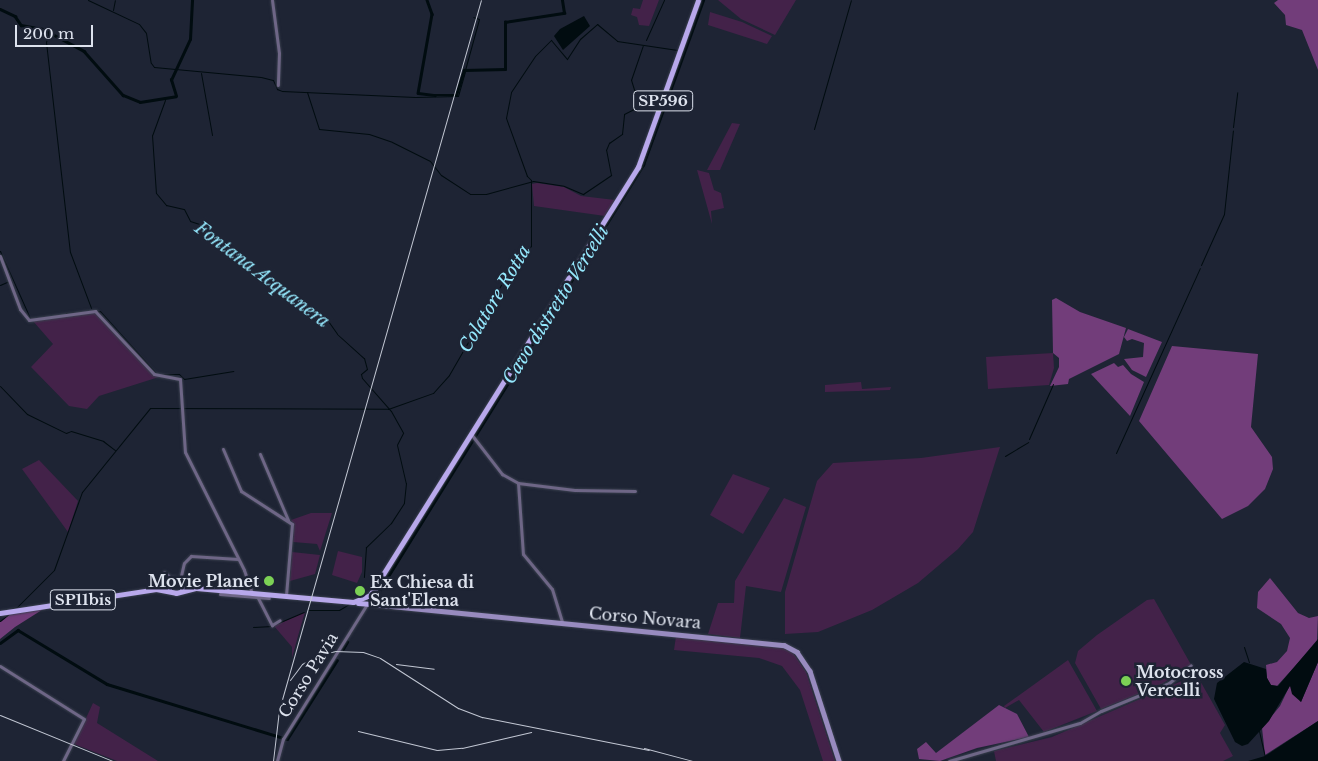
<!DOCTYPE html>
<html>
<head>
<meta charset="utf-8">
<style>
	body { margin:0 }
	#map { position:relative; width:1318px; height:761px; overflow:hidden; background:#1e2434; font-family:"Libre Baskerville",serif }
	div>[style] { position:absolute }
	.green>* { inset:0; background:#432249 }
	.forest>* { inset:0; background:#723d7a }
	.water>* { inset:0; background:#010c10 }
	.stream>* { height:1px; margin:-0.5px; padding:0 0.5px; transform-origin:0.5px; border-radius:0.5px; background:#010c10 }
	.canal>* { height:2.5px; margin:-1.25px; padding:0 1.25px; transform-origin:1.25px; border-radius:1.25px; background:#010c10 }
	.roads { filter:drop-shadow(0 0 1px #393f4e) drop-shadow(0 0 1px #393f4e) }
	.minor>* { height:3px; margin:-1.5px; padding:0 1.5px; transform-origin:1.5px; border-radius:1.5px; background:#6e6686 }
	.secondary>* { height:4.5px; margin:-2.25px; padding:0 2.25px; transform-origin:2.25px; border-radius:2.25px; background:#988bbf }
	.primary>* { height:5px; margin:-2.5px; padding:0 2.5px; transform-origin:2.5px; border-radius:2.5px; background:#b8a8eb }
	.rail>* { height:1px; margin:-0.5px; padding:0 0.5px; transform-origin:0.5px; border-radius:0.5px; background:#c2c7d3 }
	.dots>* { width:14px; height:14px; translate:-50% -50%; box-sizing:border-box; border:2px solid #1e2434; border-radius:50% }
	span { translate:-50% -50%; white-space:nowrap; text-align:center; line-height:1.15; -webkit-text-stroke:5px #1e2434; paint-order:stroke }
	.shield-label span { padding:1px 4px; background:#1e2434; border:1px solid; border-radius:4px; -webkit-text-stroke-width:0 }
	.shield-label { font-size:15px; color:#dde2ed; font-weight:700 }
	.poi-label { font-size:16px; color:#dde2ed; font-weight:700 }
	.right { translate:-100% -50%; text-align:right }
	.left { translate:0 -50%; text-align:left }
	.street-label { font-size:16px; color:#dde2ed }
	.water-label { font-size:18px; color:#95e8fd; font-style:italic }
	.scale { position:absolute; left:15px; top:25px; width:78px; height:22px; box-sizing:border-box; border:2px solid #dde2ed; border-top:0; padding-left:6px; font-size:15px; line-height:18px; white-space:nowrap; color:#dde2ed; -webkit-text-stroke:4px #1e2434; paint-order:stroke }
</style>
</head>
<body>
<div id="map">
	<div class="green">
		<div style="clip-path:polygon(643px 0,659px 0,649px 26px,639px 25px,637px 17px,631px 15px,633px 8px,640px 9px)"></div>
		<div style="clip-path:polygon(718px 0,796px 0,775px 35px,741px 19px)"></div>
		<div style="clip-path:polygon(710px 12px,742px 22px,772px 36px,767px 44px,708px 25px)"></div>
		<div style="clip-path:polygon(732px 123px,740px 124px,720px 170px,707px 170px)"></div>
		<div style="clip-path:polygon(697px 170px,709px 173px,714px 190px,721px 193px,724px 208px,711px 211px,712px 224px)"></div>
		<div style="clip-path:polygon(537px 183px,564px 187px,581px 196px,615px 200px,605px 216px,534px 206px,532px 184px)"></div>
		<div style="clip-path:polygon(94px 312px,159px 377px,99px 396px,87px 409px,69px 406px,31px 367px,53px 344px,33px 321px)"></div>
		<div style="clip-path:polygon(1053px 353px,1054px 368px,1049px 385px,988px 389px,986px 357px)"></div>
		<div style="clip-path:polygon(861px 382px,862px 389px,891px 387px,890px 390px,825px 392px,825px 385px)"></div>
		<div style="clip-path:polygon(1000px 447px,973px 532px,958px 549px,918px 583px,872px 610px,818px 632px,785px 634px,785px 592px,817px 481px,833px 463px,921px 458px)"></div>
		<div style="clip-path:polygon(39px 460px,78px 501px,68px 532px,22px 469px)"></div>
		<div style="clip-path:polygon(733px 474px,770px 488px,743px 534px,710px 515px)"></div>
		<div style="clip-path:polygon(784px 498px,806px 507px,781px 592px,746px 586px,740px 638px,708px 634px,718px 603px,734px 603px,735px 581px)"></div>
		<div style="clip-path:polygon(311px 513px,332px 513px,320px 551px,317px 544px,293px 542px,294px 525px,291px 520px)"></div>
		<div style="clip-path:polygon(338px 551px,362px 557px,362px 572px,357px 583px,332px 575px)"></div>
		<div style="clip-path:polygon(292px 552px,320px 555px,315px 574px,290px 581px)"></div>
		<div style="clip-path:polygon(1154px 599px,1225px 725px,1220px 733px,1233px 756px,1223px 761px,996px 761px,994px 751px,1052px 737px,1184px 680px,1180px 673px,1158px 686px,1101px 709px,1075px 663px,1078px 651px,1097px 635px,1147px 600px)"></div>
		<div style="clip-path:polygon(305px 612px,298px 636px,292px 658px,292px 647px,274px 626px)"></div>
		<div style="clip-path:polygon(676px 636px,780px 646px,793px 653px,806px 672px,835px 761px,823px 761px,800px 690px,782px 666px,759px 658px,674px 650px)"></div>
		<div style="clip-path:polygon(1068px 660px,1097px 711px,1044px 732px,1019px 700px,1005px 708px,1004px 706px)"></div>
		<div style="clip-path:polygon(93px 703px,100px 707px,97px 723px,158px 761px,117px 761px,74px 744px)"></div>
	</div>
	<div class="forest">
		<div style="clip-path:polygon(1278px 0,1318px 0,1318px 70px,1302px 30px,1286px 25px,1285px 15px,1274px 3px)"></div>
		<div style="clip-path:polygon(1056px 298px,1080px 312px,1126px 328px,1119px 354px,1069px 379px,1068px 384px,1050px 386px,1059px 367px,1059px 358px,1053px 353px,1052px 300px)"></div>
		<div style="clip-path:polygon(1128px 329px,1162px 342px,1146px 377px,1132px 370px,1124px 359px,1143px 357px,1144px 343px,1132px 339px,1127px 341px,1124px 337px)"></div>
		<div style="clip-path:polygon(1172px 346px,1258px 354px,1251px 427px,1272px 457px,1273px 469px,1265px 489px,1248px 506px,1222px 519px,1139px 421px)"></div>
		<div style="clip-path:polygon(1114px 363px,1118px 367px,1123px 365px,1131px 374px,1144px 382px,1130px 416px,1091px 374px)"></div>
		<div style="clip-path:polygon(1270px 578px,1298px 613px,1309px 618px,1318px 616px,1317px 642px,1277px 686px,1271px 685px,1267px 678px,1266px 665px,1277px 662px,1287px 651px,1290px 638px,1281px 624px,1257px 608px,1258px 592px)"></div>
		<div style="clip-path:polygon(45px 608px,15px 627px,0 639px,0 622px,10px 613px)"></div>
		<div style="clip-path:polygon(1318px 662px,1318px 721px,1265px 755px,1262px 728px,1280px 706px,1290px 685px,1301px 702px)"></div>
		<div style="clip-path:polygon(999px 705px,1017px 714px,1029px 737px,977px 748px,940px 761px,919px 759px,917px 749px,926px 742px,936px 753px)"></div>
	</div>
	<div class="water">
		<div style="clip-path:polygon(584px 16px,590px 26px,563px 50px,554px 36px,560px 29px)"></div>
		<div style="clip-path:polygon(1318px 639px,1318px 662px,1301px 702px,1292px 694px,1290px 686px,1269px 721px,1248px 744px,1242px 746px,1235px 742px,1214px 699px,1217px 683px,1244px 662px,1266px 669px,1267px 678px,1271px 685px,1278px 686px)"></div>
		<div style="clip-path:polygon(1318px 721px,1318px 761px,1248px 761px,1265px 756px)"></div>
	</div>
	<div class="stream">
		<div style="left:88px;top:0;width:56px;rotate:25.2deg"></div>
		<div style="left:139px;top:24px;width:11px;rotate:52deg"></div>
		<div style="left:146px;top:33px;width:30px;rotate:81deg"></div>
		<div style="left:151px;top:63px;width:5px;rotate:53deg"></div>
		<div style="left:154px;top:67px;width:107px;rotate:5.3deg"></div>
		<div style="left:261px;top:77px;width:12px;rotate:14deg"></div>
		<div style="left:273px;top:80px;width:10px;rotate:66deg"></div>
		<div style="left:277px;top:89px;width:5px;rotate:22deg"></div>
		<div style="left:282px;top:91px;width:133px;rotate:2.6deg"></div>
		<div style="left:415px;top:97px;width:43px;rotate:-1.3deg"></div>
		<div style="left:458px;top:96px;width:25px;rotate:-74deg"></div>
		<div style="left:113px;top:10px;width:10px;rotate:-79deg"></div>
		<div style="left:49px;top:31px;width:11px;rotate:105deg"></div>
		<div style="left:46px;top:42px;width:211px;rotate:83.5deg"></div>
		<div style="left:70px;top:252px;width:60px;rotate:69.4deg"></div>
		<div style="left:646px;top:40px;width:44px;rotate:-65.8deg"></div>
		<div style="left:465px;top:70px;width:53px;rotate:-74.6deg"></div>
		<div style="left:479px;top:19px;width:6px;rotate:-162deg"></div>
		<div style="left:201px;top:73px;width:63px;rotate:79.9deg"></div>
		<div style="left:307px;top:92px;width:39px;rotate:72deg"></div>
		<div style="left:319px;top:129px;width:50px;rotate:5.7deg"></div>
		<div style="left:369px;top:134px;width:24px;rotate:19deg"></div>
		<div style="left:392px;top:142px;width:42px;rotate:26.6deg"></div>
		<div style="left:430px;top:161px;width:18px;rotate:52deg"></div>
		<div style="left:441px;top:175px;width:35px;rotate:33deg"></div>
		<div style="left:470px;top:194px;width:16px"></div>
		<div style="left:486px;top:194px;width:49px;rotate:-15.5deg"></div>
		<div style="left:533px;top:181px;width:31px;rotate:9deg"></div>
		<div style="left:564px;top:186px;width:21px;rotate:23deg"></div>
		<div style="left:583px;top:194px;width:34px;rotate:-34deg"></div>
		<div style="left:611px;top:175px;width:25px;rotate:-101deg"></div>
		<div style="left:606px;top:150px;width:8px;rotate:-67deg"></div>
		<div style="left:609px;top:143px;width:16px;rotate:-35deg"></div>
		<div style="left:622px;top:134px;width:20px;rotate:-84deg"></div>
		<div style="left:624px;top:114px;width:11px;rotate:-27deg"></div>
		<div style="left:634px;top:109px;width:13px;rotate:-81deg"></div>
		<div style="left:636px;top:96px;width:17px;rotate:-107deg"></div>
		<div style="left:631px;top:80px;width:36px;rotate:-71deg"></div>
		<div style="left:165px;top:100px;width:37px;rotate:110deg"></div>
		<div style="left:152px;top:135px;width:58px;rotate:86.1deg"></div>
		<div style="left:156px;top:193px;width:16px;rotate:50deg"></div>
		<div style="left:166px;top:205px;width:18px;rotate:13deg"></div>
		<div style="left:184px;top:209px;width:13px;rotate:63deg"></div>
		<div style="left:190px;top:221px;width:9px;rotate:18deg"></div>
		<div style="left:199px;top:224px;width:7px;rotate:74deg"></div>
		<div style="left:201px;top:231px;width:66px;rotate:38.3deg"></div>
		<div style="left:253px;top:272px;width:17px;rotate:25deg"></div>
		<div style="left:268px;top:279px;width:37px;rotate:41deg"></div>
		<div style="left:296px;top:303px;width:34px;rotate:27deg"></div>
		<div style="left:326px;top:318px;width:19px;rotate:55deg"></div>
		<div style="left:337px;top:334px;width:36px;rotate:42deg"></div>
		<div style="left:364px;top:358px;width:11px;rotate:75deg"></div>
		<div style="left:367px;top:369px;width:8px;rotate:140deg"></div>
		<div style="left:361px;top:374px;width:4px;rotate:76deg"></div>
		<div style="left:362px;top:378px;width:44px;rotate:48.7deg"></div>
		<div style="left:391px;top:411px;width:25px;rotate:61deg"></div>
		<div style="left:403px;top:433px;width:13px;rotate:117deg"></div>
		<div style="left:397px;top:445px;width:39px;rotate:77deg"></div>
		<div style="left:406px;top:483px;width:20px;rotate:96deg"></div>
		<div style="left:404px;top:503px;width:24px;rotate:123deg"></div>
		<div style="left:391px;top:523px;width:35px;rotate:136deg"></div>
		<div style="left:366px;top:547px;width:30px;rotate:94deg"></div>
		<div style="left:1233px;top:127px;width:35px;rotate:-83deg"></div>
		<div style="left:814px;top:129px;width:134px;rotate:-74deg"></div>
		<div style="left:0;top:251px;width:73px;rotate:65.9deg"></div>
		<div style="left:1201px;top:265px;width:56px;rotate:-65.7deg"></div>
		<div style="left:1224px;top:214px;width:84px;rotate:-83.9deg"></div>
		<div style="left:0;top:285px;width:10px;rotate:-24deg"></div>
		<div style="left:66px;top:313px;width:34px;rotate:-3deg"></div>
		<div style="left:100px;top:311px;width:84px;rotate:47.9deg"></div>
		<div style="left:162px;top:374px;width:17px"></div>
		<div style="left:179px;top:374px;width:7px;rotate:45deg"></div>
		<div style="left:184px;top:379px;width:50px;rotate:-9.3deg"></div>
		<div style="left:0;top:386px;width:39px;rotate:46deg"></div>
		<div style="left:27px;top:414px;width:43px;rotate:26deg"></div>
		<div style="left:66px;top:433px;width:5px;rotate:-22deg"></div>
		<div style="left:71px;top:431px;width:34px;rotate:17deg"></div>
		<div style="left:103px;top:441px;width:15px;rotate:37deg"></div>
		<div style="left:1029px;top:439px;width:60px;rotate:-66.4deg"></div>
		<div style="left:1116px;top:453px;width:203px;rotate:-65.6deg"></div>
		<div style="left:1005px;top:456px;width:27px;rotate:-31deg"></div>
		<div style="left:8px;top:610px;width:9px;rotate:-18deg"></div>
		<div style="left:17px;top:607px;width:52px;rotate:-45deg"></div>
		<div style="left:54px;top:570px;width:83px;rotate:-70.3deg"></div>
		<div style="left:82px;top:492px;width:108px;rotate:-51deg"></div>
		<div style="left:150px;top:408px;width:238px;rotate:0.2deg"></div>
		<div style="left:388px;top:409px;width:48px;rotate:-19.6deg"></div>
		<div style="left:433px;top:393px;width:24px;rotate:-48deg"></div>
		<div style="left:449px;top:375px;width:112px;rotate:-60deg"></div>
		<div style="left:505px;top:278px;width:41px;rotate:-50.9deg"></div>
		<div style="left:531px;top:246px;width:66px;rotate:-90deg"></div>
		<div style="left:531px;top:180px;width:6px;rotate:-135deg"></div>
		<div style="left:527px;top:176px;width:62px;rotate:-109.9deg"></div>
		<div style="left:506px;top:118px;width:26px;rotate:-79deg"></div>
		<div style="left:511px;top:92px;width:43px;rotate:-56.3deg"></div>
		<div style="left:535px;top:56px;width:23px;rotate:-45deg"></div>
		<div style="left:551px;top:40px;width:25px;rotate:50deg"></div>
		<div style="left:567px;top:59px;width:24px;rotate:-57deg"></div>
		<div style="left:580px;top:39px;width:23px;rotate:-41deg"></div>
		<div style="left:597px;top:24px;width:26px;rotate:40deg"></div>
		<div style="left:617px;top:41px;width:61px;rotate:8.5deg"></div>
		<div style="left:308px;top:610px;width:31px"></div>
		<div style="left:339px;top:610px;width:12px;rotate:-31deg"></div>
		<div style="left:0;top:621px;width:11px;rotate:-38deg"></div>
		<div style="left:278px;top:623px;width:28px;rotate:-23deg"></div>
		<div style="left:253px;top:627px;width:19px;rotate:-3deg"></div>
		<div style="left:1244px;top:647px;width:16px;rotate:72deg"></div>
		<div style="left:1259px;top:731px;width:26px;rotate:77deg"></div>
	</div>
	<div class="canal">
		<div style="left:427px;top:0;width:15px;rotate:70deg"></div>
		<div style="left:432px;top:14px;width:80px;rotate:100deg"></div>
		<div style="left:418px;top:93px;width:17px;rotate:7deg"></div>
		<div style="left:435px;top:95px;width:21px"></div>
		<div style="left:456px;top:95px;width:26px;rotate:-72deg"></div>
		<div style="left:464px;top:70px;width:41px;rotate:-1.4deg"></div>
		<div style="left:505px;top:69px;width:47px;rotate:-90deg"></div>
		<div style="left:505px;top:22px;width:60px;rotate:-8.7deg"></div>
		<div style="left:564px;top:13px;width:13px;rotate:-99deg"></div>
		<div style="left:0;top:9px;width:17px;rotate:25deg"></div>
		<div style="left:15px;top:16px;width:11px;rotate:56deg"></div>
		<div style="left:21px;top:25px;width:22px;rotate:10deg"></div>
		<div style="left:43px;top:29px;width:47px;rotate:28.2deg"></div>
		<div style="left:84px;top:51px;width:59px;rotate:48.4deg"></div>
		<div style="left:123px;top:95px;width:18px;rotate:22deg"></div>
		<div style="left:140px;top:102px;width:36px;rotate:-9deg"></div>
		<div style="left:176px;top:96px;width:17px;rotate:-107deg"></div>
		<div style="left:171px;top:80px;width:45px;rotate:-65.1deg"></div>
		<div style="left:190px;top:39px;width:39px;rotate:-87deg"></div>
		<div style="left:377px;top:594px;width:505px;rotate:-58.2deg"></div>
		<div style="left:643px;top:165px;width:176px;rotate:-70deg"></div>
		<div style="left:0;top:643px;width:22px;rotate:-36deg"></div>
		<div style="left:18px;top:630px;width:104px;rotate:31.2deg"></div>
		<div style="left:107px;top:684px;width:188px;rotate:17deg"></div>
		<div style="left:287px;top:739px;width:93px;rotate:-57.7deg"></div>
		<div style="left:343px;top:649px;width:8px;rotate:-60deg"></div>
	</div>
	<div class="roads">
		<div class="minor">
			<div style="left:272px;top:0;width:53px;rotate:82.5deg"></div>
			<div style="left:279px;top:53px;width:32px;rotate:92deg"></div>
			<div style="left:0;top:256px;width:57px;rotate:69.3deg"></div>
			<div style="left:20px;top:309px;width:14px;rotate:51deg"></div>
			<div style="left:29px;top:320px;width:67px;rotate:-7.8deg"></div>
			<div style="left:95px;top:311px;width:86px;rotate:46.9deg"></div>
			<div style="left:154px;top:374px;width:26px;rotate:11deg"></div>
			<div style="left:180px;top:379px;width:73px;rotate:86.1deg"></div>
			<div style="left:185px;top:452px;width:132px;rotate:63.4deg"></div>
			<div style="left:244px;top:570px;width:24px;rotate:71deg"></div>
			<div style="left:471px;top:434px;width:51px;rotate:52.2deg"></div>
			<div style="left:502px;top:474px;width:18px;rotate:29deg"></div>
			<div style="left:518px;top:483px;width:57px;rotate:7deg"></div>
			<div style="left:575px;top:490px;width:60px;rotate:1deg"></div>
			<div style="left:223px;top:449px;width:46px;rotate:66.8deg"></div>
			<div style="left:241px;top:491px;width:61px;rotate:32.9deg"></div>
			<div style="left:292px;top:524px;width:72px;rotate:94.8deg"></div>
			<div style="left:260px;top:454px;width:72px;rotate:67deg"></div>
			<div style="left:518px;top:483px;width:71px;rotate:86deg"></div>
			<div style="left:523px;top:554px;width:45px;rotate:50.4deg"></div>
			<div style="left:552px;top:589px;width:34px;rotate:73deg"></div>
			<div style="left:164px;top:572px;width:11px;rotate:41deg"></div>
			<div style="left:180px;top:580px;width:17px;rotate:-77deg"></div>
			<div style="left:184px;top:563px;width:10px;rotate:-45deg"></div>
			<div style="left:191px;top:556px;width:47px;rotate:3.7deg"></div>
			<div style="left:220px;top:594px;width:49px;rotate:4.7deg"></div>
			<div style="left:257px;top:596px;width:33px;rotate:63deg"></div>
			<div style="left:272px;top:625px;width:9px;rotate:-32deg"></div>
			<div style="left:0;top:666px;width:99px;rotate:32.2deg"></div>
			<div style="left:84px;top:719px;width:47px;rotate:116.6deg"></div>
			<div style="left:277px;top:761px;width:23px;rotate:-75deg"></div>
			<div style="left:283px;top:739px;width:159px;rotate:-58.1deg"></div>
			<div style="left:949px;top:761px;width:136px;rotate:-16.2deg"></div>
			<div style="left:1080px;top:723px;width:24px;rotate:-30deg"></div>
			<div style="left:1101px;top:711px;width:74px;rotate:-22.4deg"></div>
			<div style="left:1169px;top:683px;width:28px;rotate:-39deg"></div>
		</div>
		<div class="secondary">
			<div style="left:371px;top:604px;width:415px;rotate:5.7deg"></div>
			<div style="left:784px;top:645px;width:15px;rotate:28deg"></div>
			<div style="left:797px;top:652px;width:23px;rotate:56deg"></div>
			<div style="left:810px;top:671px;width:95px;rotate:72.1deg"></div>
		</div>
		<div class="primary">
			<div style="left:169px;top:590px;width:8px;rotate:-90deg"></div>
			<div style="left:169px;top:582px;width:6px;rotate:-39deg"></div>
			<div style="left:174px;top:578px;width:9px;rotate:27deg"></div>
			<div style="left:182px;top:582px;width:8px;rotate:90deg"></div>
			<div style="left:358px;top:603px;width:13px;rotate:4deg"></div>
			<div style="left:371px;top:604px;width:14px;rotate:-73deg"></div>
			<div style="left:0;top:613px;width:158px;rotate:-8.7deg"></div>
			<div style="left:156px;top:589px;width:20px;rotate:11deg"></div>
			<div style="left:176px;top:593px;width:21px;rotate:-14deg"></div>
			<div style="left:196px;top:588px;width:158px;rotate:5.1deg"></div>
			<div style="left:353px;top:602px;width:18px;rotate:-22deg"></div>
			<div style="left:370px;top:595px;width:505px;rotate:-57.95deg"></div>
			<div style="left:638px;top:167px;width:177px;rotate:-70.2deg"></div>
		</div>
	</div>
	<div class="rail">
		<div style="left:396px;top:664px;width:38px;rotate:7deg"></div>
		<div style="left:290px;top:680px;width:20px;rotate:-53deg"></div>
		<div style="left:302px;top:664px;width:18px;rotate:-29deg"></div>
		<div style="left:318px;top:655px;width:17px;rotate:-13deg"></div>
		<div style="left:335px;top:651px;width:28px;rotate:2deg"></div>
		<div style="left:363px;top:652px;width:18px;rotate:19deg"></div>
		<div style="left:380px;top:658px;width:93px;rotate:32.7deg"></div>
		<div style="left:458px;top:708px;width:26px;rotate:21deg"></div>
		<div style="left:482px;top:717px;width:170px;rotate:11.2deg"></div>
		<div style="left:0;top:715px;width:122px;rotate:22.2deg"></div>
		<div style="left:358px;top:731px;width:81px;rotate:13.5deg"></div>
		<div style="left:437px;top:750px;width:25px;rotate:-5deg"></div>
		<div style="left:462px;top:748px;width:71px;rotate:-13.1deg"></div>
		<div style="left:644px;top:748px;width:51px;rotate:14.9deg"></div>
		<div style="left:273px;top:761px;width:51px;rotate:-83.3deg"></div>
		<div style="left:279px;top:710px;width:738px;rotate:-74.12deg"></div>
	</div>
	<div class="dots">
		<div style="left:269px;top:581px;background:#7cd155"></div>
		<div style="left:360px;top:591px;background:#7cd155"></div>
		<div style="left:1126px;top:681px;background:#7cd155"></div>
	</div>
	<div class="shield-label">
		<span style="left:663px;top:101px">SP596</span>
		<span style="left:83px;top:600px">SP11bis</span>
	</div>
	<div class="poi-label">
		<span class="right" style="left:259px;top:581px">Movie Planet</span>
		<span class="left" style="left:370px;top:591px">Ex Chiesa di<br>Sant'Elena</span>
		<span class="left" style="left:1136px;top:681px">Motocross<br>Vercelli</span>
	</div>
	<div class="street-label">
		<span style="left:645px;top:618px;rotate:5deg">Corso Novara</span>
		<span style="left:308px;top:675px;rotate:-58deg">Corso Pavia</span>
	</div>
	<div class="water-label">
		<span style="left:262px;top:275px;rotate:37deg">Fontana Acquanera</span>
		<span style="left:495px;top:299px;rotate:-59deg">Colatore Rotta</span>
		<span style="left:556px;top:305px;rotate:-58deg">Cavo distretto Vercelli</span>
	</div>
	<div class="scale">200 m</div>
</div>
</body>
</html>
